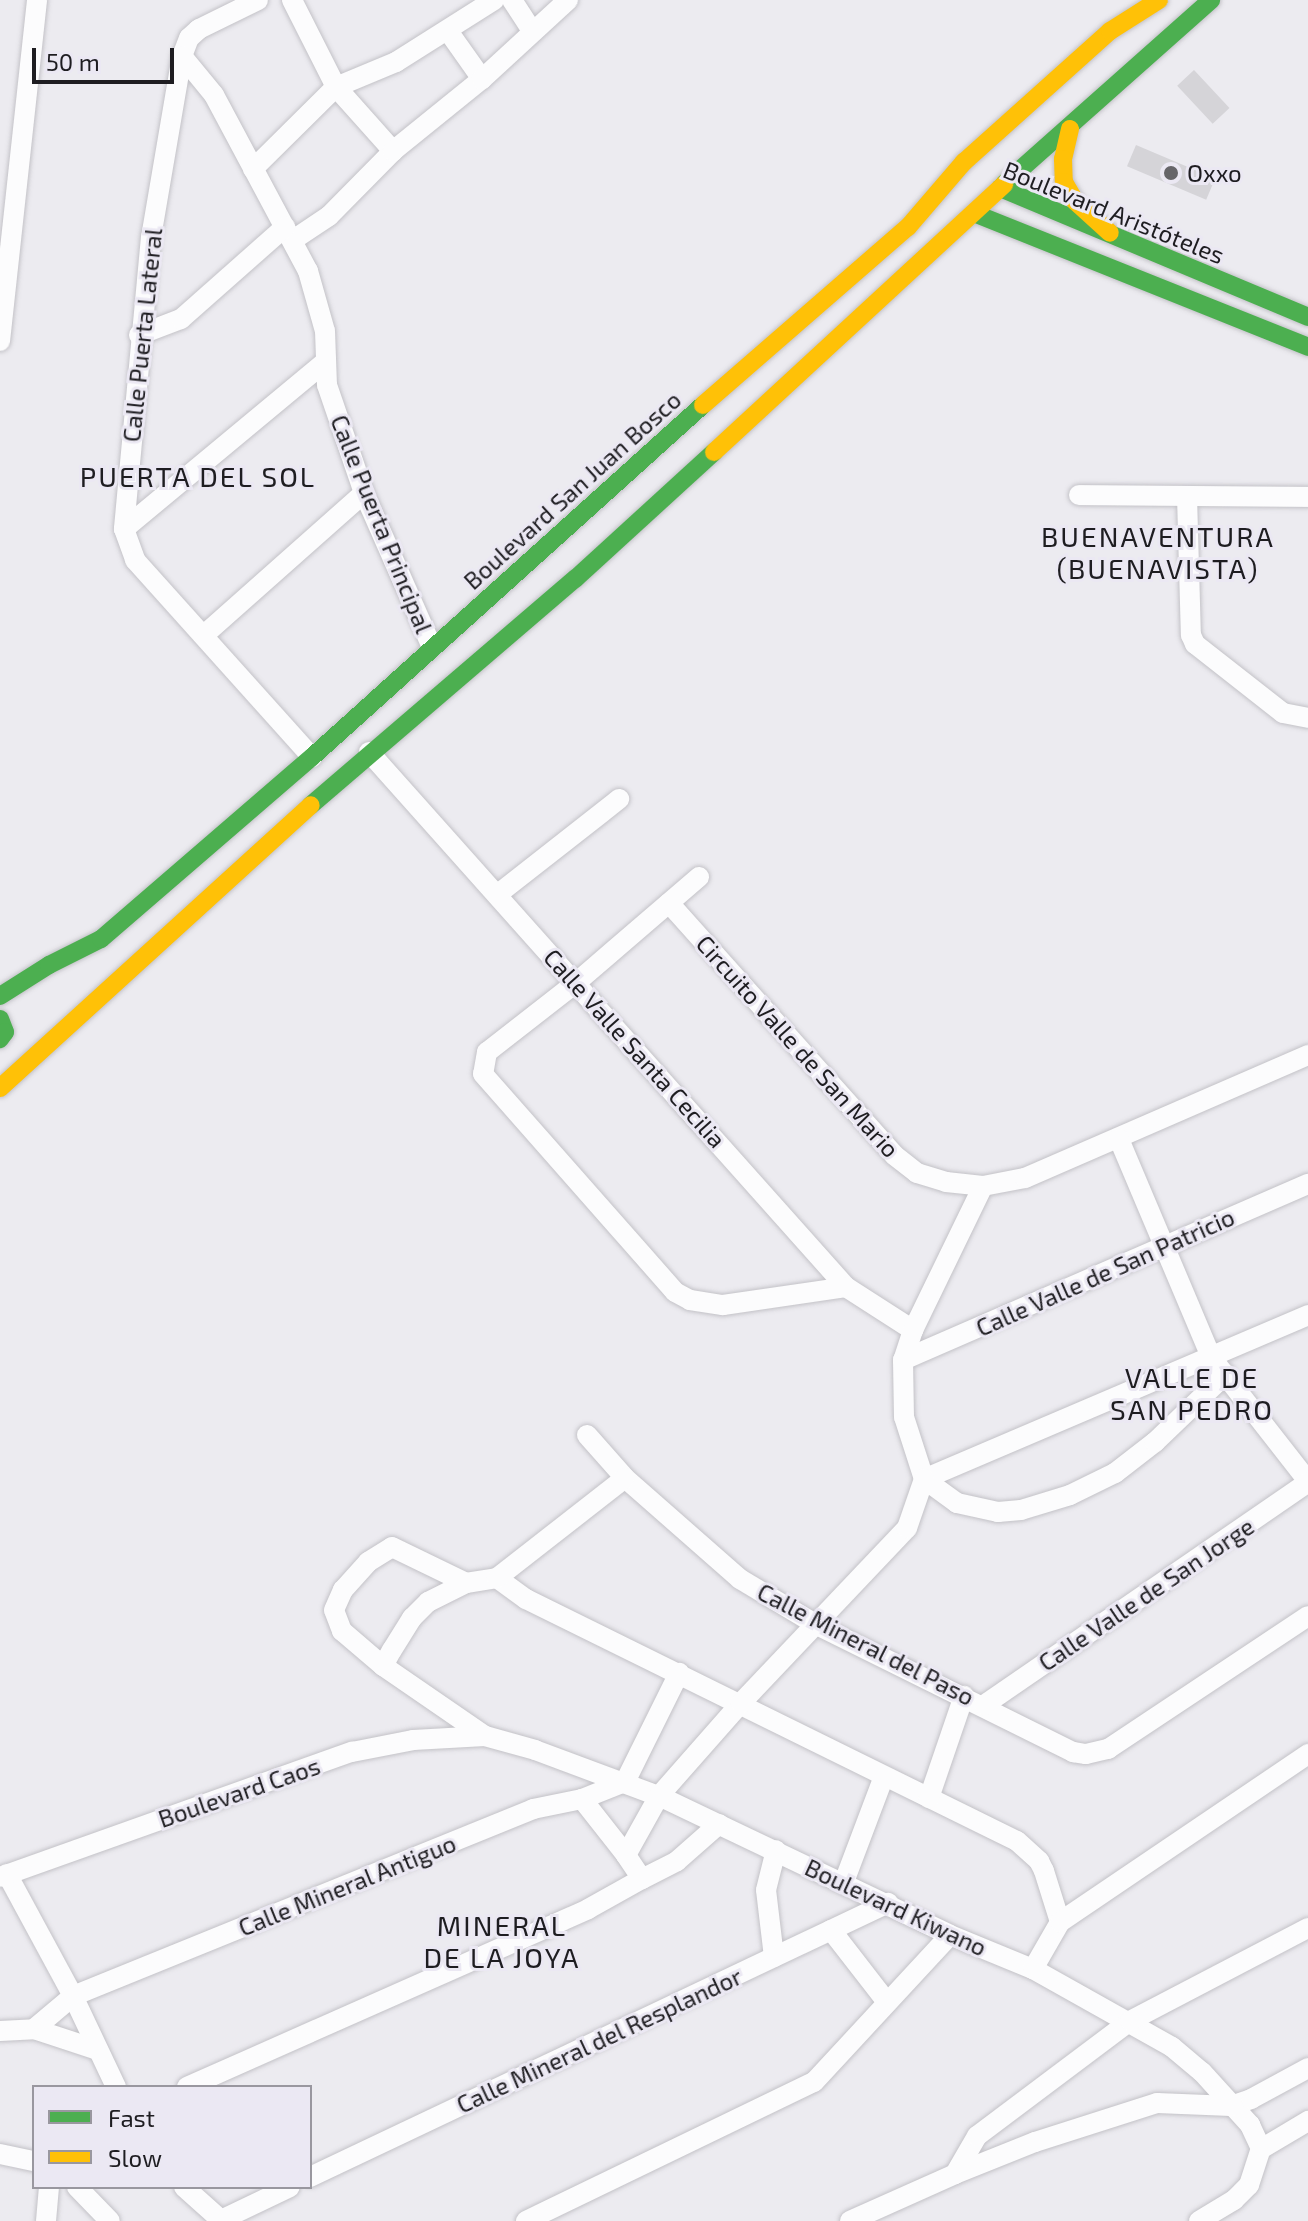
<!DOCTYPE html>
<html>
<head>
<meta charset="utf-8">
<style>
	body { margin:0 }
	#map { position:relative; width:1308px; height:2221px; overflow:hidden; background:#ecebf0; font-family:"Exo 2",sans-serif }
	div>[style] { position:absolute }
	.building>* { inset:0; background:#d5d4d8; transform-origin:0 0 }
	.roads { filter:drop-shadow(0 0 2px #c3c2c7) drop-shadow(0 0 2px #c3c2c7) }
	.street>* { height:20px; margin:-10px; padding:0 10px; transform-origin:10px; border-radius:10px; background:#fcfcfd }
	.fast>* { height:18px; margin:-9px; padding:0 9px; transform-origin:9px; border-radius:9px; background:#4caf50 }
	.slow>* { height:18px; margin:-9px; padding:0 9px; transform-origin:9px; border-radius:9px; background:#ffc107 }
	.dots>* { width:22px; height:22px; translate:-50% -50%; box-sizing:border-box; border:4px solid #ebe8f3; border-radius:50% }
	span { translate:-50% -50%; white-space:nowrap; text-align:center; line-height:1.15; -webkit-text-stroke:6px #ebe8f3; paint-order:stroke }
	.poi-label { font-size:24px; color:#1e1d21 }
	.left { translate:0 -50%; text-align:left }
	.street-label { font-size:24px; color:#1e1d21 }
	.quarter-label { font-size:28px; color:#1e1d21; letter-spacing:2px }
	.legend { position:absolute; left:32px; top:2085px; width:280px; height:104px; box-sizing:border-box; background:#ebe8f3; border:2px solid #99979f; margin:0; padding:10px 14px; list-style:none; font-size:24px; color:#1e1d21 }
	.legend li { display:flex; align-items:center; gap:16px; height:40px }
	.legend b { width:40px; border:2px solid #99979f }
	.scale { position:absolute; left:32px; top:48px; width:142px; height:36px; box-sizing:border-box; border:4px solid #1e1d21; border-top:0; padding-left:10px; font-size:24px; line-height:28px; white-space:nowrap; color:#1e1d21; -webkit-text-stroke:6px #ebe8f3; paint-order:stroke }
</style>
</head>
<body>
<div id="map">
	<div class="building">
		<div style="left:1194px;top:70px;width:52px;height:23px;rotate:47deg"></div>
		<div style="left:1136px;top:145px;width:86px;height:23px;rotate:23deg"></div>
	</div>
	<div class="roads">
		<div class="street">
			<div style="left:258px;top:0;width:66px;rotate:153.8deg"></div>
			<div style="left:199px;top:29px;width:13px;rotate:138deg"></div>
			<div style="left:189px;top:38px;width:19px;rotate:111deg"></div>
			<div style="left:182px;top:56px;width:184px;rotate:99.7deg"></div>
			<div style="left:151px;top:237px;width:293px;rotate:95.3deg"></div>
			<div style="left:124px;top:529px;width:33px;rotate:70deg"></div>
			<div style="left:135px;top:560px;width:265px;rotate:48.1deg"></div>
			<div style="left:292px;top:0;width:97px;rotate:63.2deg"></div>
			<div style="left:336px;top:87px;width:86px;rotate:48.3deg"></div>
			<div style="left:512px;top:0;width:38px;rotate:57deg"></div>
			<div style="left:448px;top:31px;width:59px;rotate:54.7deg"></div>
			<div style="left:182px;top:56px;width:50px;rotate:50.6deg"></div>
			<div style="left:214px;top:95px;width:200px;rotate:61.9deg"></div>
			<div style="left:308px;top:271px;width:62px;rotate:74.2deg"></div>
			<div style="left:325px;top:331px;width:54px;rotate:87.9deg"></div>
			<div style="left:327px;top:385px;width:114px;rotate:71.1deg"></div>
			<div style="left:364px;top:493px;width:168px;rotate:66.2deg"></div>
			<div style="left:253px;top:169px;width:117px;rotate:-44.7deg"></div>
			<div style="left:336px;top:87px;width:65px;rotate:-22.6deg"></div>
			<div style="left:396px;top:62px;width:116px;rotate:-32.3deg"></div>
			<div style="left:293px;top:240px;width:43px;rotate:-33.7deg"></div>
			<div style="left:329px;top:216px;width:91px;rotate:-45.4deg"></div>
			<div style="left:393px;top:151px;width:114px;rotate:-39deg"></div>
			<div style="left:482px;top:79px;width:117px;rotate:-42.6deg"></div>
			<div style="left:139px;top:335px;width:45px;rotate:-20.9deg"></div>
			<div style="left:181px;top:319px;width:139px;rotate:-41.5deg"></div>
			<div style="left:0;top:341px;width:343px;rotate:-83.8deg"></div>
			<div style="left:1079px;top:495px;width:229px;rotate:0.5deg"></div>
			<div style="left:1187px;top:496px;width:139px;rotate:88.4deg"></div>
			<div style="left:1191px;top:635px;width:10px;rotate:66deg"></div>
			<div style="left:1195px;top:644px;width:112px;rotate:38.1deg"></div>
			<div style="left:1283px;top:713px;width:25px;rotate:11deg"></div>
			<div style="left:124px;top:529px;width:259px;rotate:-39.7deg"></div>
			<div style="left:204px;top:635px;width:214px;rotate:-41.6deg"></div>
			<div style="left:369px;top:752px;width:717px;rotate:48.28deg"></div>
			<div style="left:846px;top:1287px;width:80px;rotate:32.7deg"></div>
			<div style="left:699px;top:877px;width:161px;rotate:139.3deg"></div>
			<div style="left:577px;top:982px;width:114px;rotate:142.1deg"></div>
			<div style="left:487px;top:1052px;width:22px;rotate:100deg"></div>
			<div style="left:483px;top:1074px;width:290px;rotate:48.6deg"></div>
			<div style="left:675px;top:1292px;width:17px;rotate:28deg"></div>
			<div style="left:690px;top:1300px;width:33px;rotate:9deg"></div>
			<div style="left:723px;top:1305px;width:124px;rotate:-8.3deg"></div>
			<div style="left:498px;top:894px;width:154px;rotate:-38.1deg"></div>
			<div style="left:669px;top:903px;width:338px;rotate:48.2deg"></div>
			<div style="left:894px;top:1155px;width:29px;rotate:38deg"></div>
			<div style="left:917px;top:1173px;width:30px;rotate:17deg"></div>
			<div style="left:946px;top:1182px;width:37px;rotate:6deg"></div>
			<div style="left:983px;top:1186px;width:43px;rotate:-10.8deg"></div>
			<div style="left:1025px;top:1178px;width:309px;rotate:-23.5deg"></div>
			<div style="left:1119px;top:1139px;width:237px;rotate:67.1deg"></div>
			<div style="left:1211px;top:1357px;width:157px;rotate:52deg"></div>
			<div style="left:983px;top:1186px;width:160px;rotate:115.9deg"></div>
			<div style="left:913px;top:1330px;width:32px;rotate:108deg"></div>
			<div style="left:903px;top:1360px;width:57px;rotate:89deg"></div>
			<div style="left:904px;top:1417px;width:65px;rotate:72.1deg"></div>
			<div style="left:924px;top:1479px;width:41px;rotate:36deg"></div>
			<div style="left:957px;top:1503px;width:42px;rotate:12.4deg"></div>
			<div style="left:998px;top:1512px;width:23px;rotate:-5deg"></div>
			<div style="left:1021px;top:1510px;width:51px;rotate:-17deg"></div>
			<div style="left:1070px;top:1495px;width:50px;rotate:-26.1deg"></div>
			<div style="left:1115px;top:1473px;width:51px;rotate:-37.8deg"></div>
			<div style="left:1155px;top:1442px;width:98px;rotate:-43.8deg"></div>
			<div style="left:903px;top:1360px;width:442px;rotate:-23.5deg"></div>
			<div style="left:587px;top:1435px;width:57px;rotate:48.5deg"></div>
			<div style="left:625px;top:1478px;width:153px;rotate:41.3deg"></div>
			<div style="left:740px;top:1579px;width:90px;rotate:30.9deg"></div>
			<div style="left:817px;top:1625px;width:286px;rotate:26.4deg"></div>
			<div style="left:1073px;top:1752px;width:13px;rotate:9deg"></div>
			<div style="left:1086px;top:1754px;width:23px;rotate:-13deg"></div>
			<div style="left:1108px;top:1749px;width:240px;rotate:-33.6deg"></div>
			<div style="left:924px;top:1479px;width:418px;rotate:-23.1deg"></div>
			<div style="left:497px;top:1578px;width:36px;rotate:36deg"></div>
			<div style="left:526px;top:1599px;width:547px;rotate:26.24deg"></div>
			<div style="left:1017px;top:1841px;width:30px;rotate:42deg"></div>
			<div style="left:1039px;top:1861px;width:11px;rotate:63deg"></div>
			<div style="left:1044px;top:1871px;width:53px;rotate:72.6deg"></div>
			<div style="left:383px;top:1666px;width:54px;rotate:-139.5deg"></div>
			<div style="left:342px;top:1631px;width:22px;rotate:-111deg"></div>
			<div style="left:334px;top:1610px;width:22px;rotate:-66deg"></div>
			<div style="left:343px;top:1590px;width:38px;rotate:-48deg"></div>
			<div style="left:368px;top:1562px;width:28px;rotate:-32deg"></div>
			<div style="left:392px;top:1547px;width:82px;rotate:25.9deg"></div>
			<div style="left:984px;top:1705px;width:393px;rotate:-34.5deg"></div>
			<div style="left:485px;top:1736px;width:124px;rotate:-145.5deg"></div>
			<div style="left:383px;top:1666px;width:18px;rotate:-61deg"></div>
			<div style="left:392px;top:1650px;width:38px;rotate:-58deg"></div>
			<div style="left:412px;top:1618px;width:23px;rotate:-45deg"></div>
			<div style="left:428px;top:1602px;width:42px;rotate:-26.6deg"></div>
			<div style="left:466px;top:1583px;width:31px;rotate:-9deg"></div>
			<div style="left:497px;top:1578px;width:162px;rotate:-38deg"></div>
			<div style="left:929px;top:1798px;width:108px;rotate:-71.1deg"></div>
			<div style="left:582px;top:1799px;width:71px;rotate:51.8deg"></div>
			<div style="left:7px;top:1874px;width:139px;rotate:61.6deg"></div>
			<div style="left:73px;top:1996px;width:101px;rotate:64.7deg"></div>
			<div style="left:0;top:1877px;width:374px;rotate:-19.6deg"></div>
			<div style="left:352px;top:1752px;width:62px;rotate:-11.1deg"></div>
			<div style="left:413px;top:1740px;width:72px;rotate:-3.2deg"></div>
			<div style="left:485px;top:1736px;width:52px;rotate:15.6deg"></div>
			<div style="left:535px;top:1750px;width:132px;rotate:20.4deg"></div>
			<div style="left:659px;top:1796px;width:322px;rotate:25.5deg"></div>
			<div style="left:950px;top:1935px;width:90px;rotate:22.3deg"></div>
			<div style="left:1033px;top:1969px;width:159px;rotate:29.3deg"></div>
			<div style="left:1172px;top:2047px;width:39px;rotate:40deg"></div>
			<div style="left:1202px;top:2072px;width:72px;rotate:47.8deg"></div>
			<div style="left:1250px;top:2125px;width:26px;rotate:65deg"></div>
			<div style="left:642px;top:1879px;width:39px;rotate:-27deg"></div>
			<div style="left:677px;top:1861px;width:56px;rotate:-41.4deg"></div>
			<div style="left:844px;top:1882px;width:113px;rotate:-69.3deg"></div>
			<div style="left:831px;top:1930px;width:90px;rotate:52.2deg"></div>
			<div style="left:774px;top:1957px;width:67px;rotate:-96.8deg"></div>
			<div style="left:766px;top:1890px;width:41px;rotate:-76deg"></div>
			<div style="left:1033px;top:1969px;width:54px;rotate:-60.1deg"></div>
			<div style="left:1060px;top:1922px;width:300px;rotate:-34.1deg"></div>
			<div style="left:34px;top:2029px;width:51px;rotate:-40.2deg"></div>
			<div style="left:73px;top:1996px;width:497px;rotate:-22.1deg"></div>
			<div style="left:533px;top:1809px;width:50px;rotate:-11.5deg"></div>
			<div style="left:582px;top:1799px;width:46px;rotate:-21.6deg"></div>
			<div style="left:625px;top:1782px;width:122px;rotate:-63.6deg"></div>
			<div style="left:0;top:2031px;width:34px;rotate:-3deg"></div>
			<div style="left:34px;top:2029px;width:67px;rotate:18.2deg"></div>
			<div style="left:187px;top:2087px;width:439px;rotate:-23.9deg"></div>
			<div style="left:588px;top:1909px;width:62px;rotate:-29.1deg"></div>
			<div style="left:642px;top:1879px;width:29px;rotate:-124deg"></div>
			<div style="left:626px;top:1855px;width:68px;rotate:-60.8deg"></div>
			<div style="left:659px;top:1796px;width:124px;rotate:-48.6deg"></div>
			<div style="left:741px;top:1703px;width:241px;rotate:-46.5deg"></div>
			<div style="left:907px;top:1528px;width:52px;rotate:-70.9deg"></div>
			<div style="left:1261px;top:2149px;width:55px;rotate:-30.8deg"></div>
			<div style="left:0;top:2154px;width:35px;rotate:12deg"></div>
			<div style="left:955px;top:2174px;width:86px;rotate:-21.8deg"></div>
			<div style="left:1035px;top:2142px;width:128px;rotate:-17.7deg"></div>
			<div style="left:1157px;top:2103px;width:74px;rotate:2.3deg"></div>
			<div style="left:1231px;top:2106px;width:21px;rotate:-19deg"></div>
			<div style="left:1251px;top:2099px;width:65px;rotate:-28.5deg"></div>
			<div style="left:310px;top:2177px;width:640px;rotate:-25.36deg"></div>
			<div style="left:77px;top:2187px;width:47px;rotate:45.9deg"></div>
			<div style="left:184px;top:2187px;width:51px;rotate:41.8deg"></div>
			<div style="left:221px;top:2220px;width:76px;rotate:-25.6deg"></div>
			<div style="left:46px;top:2221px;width:34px;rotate:-85deg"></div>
			<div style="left:526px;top:2221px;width:320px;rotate:-25.8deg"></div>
			<div style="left:814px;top:2082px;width:200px;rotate:-47.2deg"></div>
			<div style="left:850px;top:2221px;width:115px;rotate:-24.1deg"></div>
			<div style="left:955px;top:2174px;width:44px;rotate:-59.9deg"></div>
			<div style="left:977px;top:2136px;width:191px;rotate:-36.9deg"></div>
			<div style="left:1130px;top:2021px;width:201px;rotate:-27.6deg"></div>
			<div style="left:1199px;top:2221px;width:41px;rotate:-31deg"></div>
			<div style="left:1234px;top:2200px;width:21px;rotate:-45deg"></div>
			<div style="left:1249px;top:2185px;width:38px;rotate:-72deg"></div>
		</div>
		<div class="fast">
			<div style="left:1004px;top:184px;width:277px;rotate:-41.6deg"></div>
			<div style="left:1000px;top:188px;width:334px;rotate:22.7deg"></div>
			<div style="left:976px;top:214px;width:358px;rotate:21.8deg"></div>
			<div style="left:311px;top:805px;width:348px;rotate:-40.6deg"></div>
			<div style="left:575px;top:579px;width:188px;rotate:-42.4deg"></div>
			<div style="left:0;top:996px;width:58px;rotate:-32.3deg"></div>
			<div style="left:49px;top:965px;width:58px;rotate:-26.6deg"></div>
			<div style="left:101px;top:939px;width:279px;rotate:-40.8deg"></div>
			<div style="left:312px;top:757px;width:526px;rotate:-42deg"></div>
			<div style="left:0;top:1019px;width:14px;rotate:69deg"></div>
			<div style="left:5px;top:1032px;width:9px;rotate:126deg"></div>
		</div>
		<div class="slow">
			<div style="left:1070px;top:129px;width:31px;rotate:103deg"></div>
			<div style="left:1063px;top:159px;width:23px;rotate:88deg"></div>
			<div style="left:1064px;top:182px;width:22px;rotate:60deg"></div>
			<div style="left:1075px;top:201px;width:47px;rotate:42.4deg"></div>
			<div style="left:703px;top:405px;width:271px;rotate:-41deg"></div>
			<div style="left:908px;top:227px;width:86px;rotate:-49.3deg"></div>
			<div style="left:964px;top:162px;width:196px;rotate:-41.9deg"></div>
			<div style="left:1110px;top:31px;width:58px;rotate:-32.3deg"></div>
			<div style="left:714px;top:452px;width:395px;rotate:-42.7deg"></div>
			<div style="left:0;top:1088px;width:420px;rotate:-42.3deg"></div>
		</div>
	</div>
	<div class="dots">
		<div style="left:1171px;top:173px;background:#666569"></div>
	</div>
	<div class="poi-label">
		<span class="left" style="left:1187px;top:173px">Oxxo</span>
	</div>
	<div class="street-label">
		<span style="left:1114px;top:212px;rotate:22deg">Boulevard Aristóteles</span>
		<span style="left:142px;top:335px;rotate:-84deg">Calle Puerta Lateral</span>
		<span style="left:572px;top:490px;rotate:-42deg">Boulevard San Juan Bosco</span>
		<span style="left:382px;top:524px;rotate:68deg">Calle Puerta Principal</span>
		<span style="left:798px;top:1046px;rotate:48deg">Circuito Valle de San Mario</span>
		<span style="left:635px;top:1048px;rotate:48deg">Calle Valle Santa Cecilia</span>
		<span style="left:1105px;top:1272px;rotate:-24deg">Calle Valle de San Patricio</span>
		<span style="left:1146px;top:1594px;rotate:-34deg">Calle Valle de San Jorge</span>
		<span style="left:866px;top:1644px;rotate:27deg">Calle Mineral del Paso</span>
		<span style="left:239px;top:1792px;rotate:-19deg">Boulevard Caos</span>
		<span style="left:347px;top:1885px;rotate:-22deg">Calle Mineral Antiguo</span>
		<span style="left:896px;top:1907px;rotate:25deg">Boulevard Kiwano</span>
		<span style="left:599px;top:2040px;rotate:-25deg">Calle Mineral del Resplandor</span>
	</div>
	<div class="quarter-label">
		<span style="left:198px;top:476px">PUERTA DEL SOL</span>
		<span style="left:1158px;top:552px">BUENAVENTURA<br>(BUENAVISTA)</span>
		<span style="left:1192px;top:1393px">VALLE DE<br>SAN PEDRO</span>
		<span style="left:502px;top:1941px">MINERAL<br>DE LA JOYA</span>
	</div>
	<ul class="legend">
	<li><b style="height:10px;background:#4caf50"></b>Fast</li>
	<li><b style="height:10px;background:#ffc107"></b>Slow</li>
	</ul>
	<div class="scale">50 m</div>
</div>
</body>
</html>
